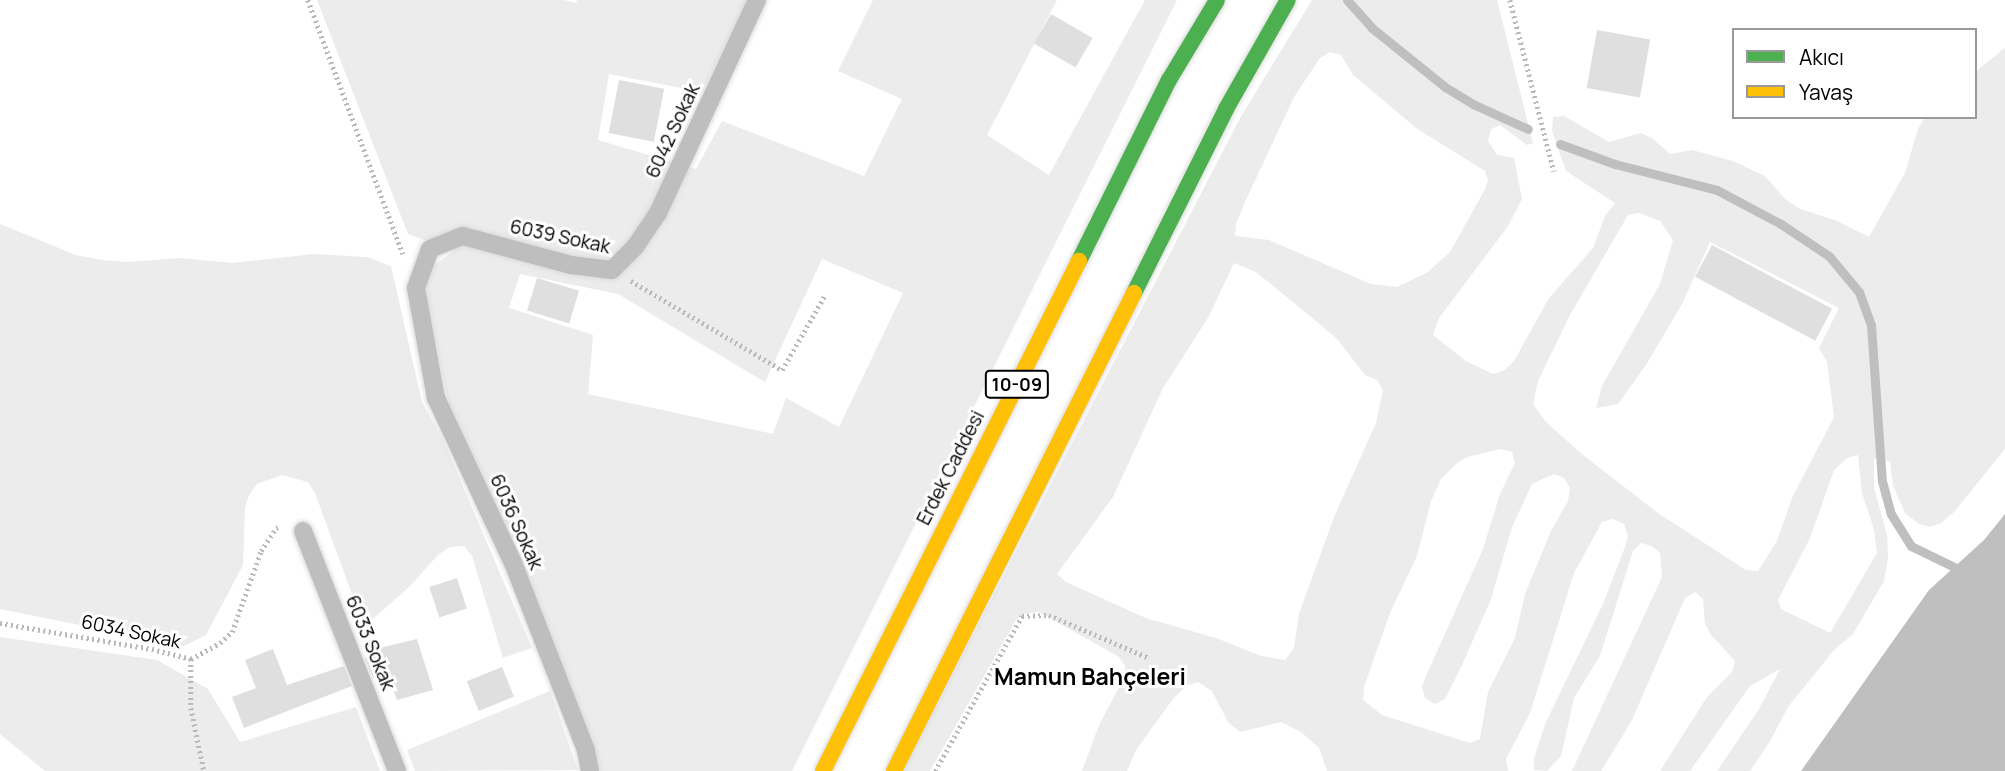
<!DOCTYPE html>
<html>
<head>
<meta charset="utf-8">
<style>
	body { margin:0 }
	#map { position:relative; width:2005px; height:771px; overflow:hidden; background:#fff; font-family:Manrope,sans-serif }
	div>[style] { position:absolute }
	.green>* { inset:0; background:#ececec }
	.water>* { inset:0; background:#bfbfbf }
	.stream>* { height:9px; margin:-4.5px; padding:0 4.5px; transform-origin:4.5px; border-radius:4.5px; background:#bfbfbf }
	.building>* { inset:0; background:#dfdfdf; transform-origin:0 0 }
	.path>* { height:4.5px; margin-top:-2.25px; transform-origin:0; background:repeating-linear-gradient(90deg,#b9b9b9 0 2px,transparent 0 5.5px) }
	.roads { filter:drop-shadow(0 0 2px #dbdbdb) drop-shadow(0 0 2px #dbdbdb) }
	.lane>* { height:18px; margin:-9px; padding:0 9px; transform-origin:9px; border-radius:9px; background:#bebebe }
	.fast>* { height:16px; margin:-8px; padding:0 8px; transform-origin:8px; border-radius:8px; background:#4caf50 }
	.slow>* { height:16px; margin:-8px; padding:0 8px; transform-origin:8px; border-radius:8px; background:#ffc107 }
	span { translate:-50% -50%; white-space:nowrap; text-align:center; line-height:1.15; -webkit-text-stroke:6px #fff; paint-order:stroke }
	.shield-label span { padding:2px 5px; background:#fff; border:2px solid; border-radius:5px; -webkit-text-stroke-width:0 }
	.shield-label { font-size:18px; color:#000; font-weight:700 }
	.street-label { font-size:19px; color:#000 }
	.quarter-label { font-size:23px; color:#000; font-weight:700 }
	.legend { position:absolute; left:1732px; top:28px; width:245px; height:91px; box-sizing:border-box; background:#fff; border:2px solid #999; margin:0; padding:9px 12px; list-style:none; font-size:21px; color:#000 }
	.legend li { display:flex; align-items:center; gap:14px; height:35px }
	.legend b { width:35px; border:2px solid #999 }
</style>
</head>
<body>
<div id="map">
	<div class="green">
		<div style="clip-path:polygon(evenodd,317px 0,564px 0,576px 3px,577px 0,748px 0,702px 92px,609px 74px,598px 140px,696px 169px,722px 121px,864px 176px,902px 99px,838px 71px,873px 0,1057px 0,987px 135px,1049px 175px,1145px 0,1177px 0,792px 771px,596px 771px,505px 527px,447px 398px,427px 302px,427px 279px,434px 265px,454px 251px,408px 234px,317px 0,822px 259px,903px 293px,839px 427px,786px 398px,773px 434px,588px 394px,593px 335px,509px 308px,520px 274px,618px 294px,765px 382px,822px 259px)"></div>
		<div style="clip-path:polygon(evenodd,1312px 0,1497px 0,1533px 143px,1527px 145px,1500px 125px,1491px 129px,1488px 141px,1497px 155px,1514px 158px,1522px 199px,1508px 226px,1439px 318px,1433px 335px,1466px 361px,1493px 374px,1505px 370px,1514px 361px,1549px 298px,1593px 248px,1605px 216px,1615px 203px,1566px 171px,1552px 131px,1553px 117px,1564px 116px,1609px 142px,1641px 133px,1652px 138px,1670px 154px,1692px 150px,1733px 161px,1765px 176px,1785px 199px,1800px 209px,1835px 220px,1869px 237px,1905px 173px,1918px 129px,1925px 117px,1975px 117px,1975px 72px,2005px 48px,2005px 449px,1954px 512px,1941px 523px,1930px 527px,1919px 524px,1905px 513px,1893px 486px,1890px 462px,1880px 458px,1874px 459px,1874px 488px,1887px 535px,1888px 557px,1884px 581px,1853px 634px,1834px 650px,1788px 707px,1769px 743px,1750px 771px,1717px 771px,1759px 709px,1780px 669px,1750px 686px,1690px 771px,1660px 771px,1707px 697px,1732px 672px,1735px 661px,1711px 635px,1705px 623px,1703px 599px,1695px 592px,1685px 598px,1632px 720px,1601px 771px,1572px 771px,1662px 577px,1660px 553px,1652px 546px,1641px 543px,1633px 551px,1600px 656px,1574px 698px,1561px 756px,1547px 771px,1534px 770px,1534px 758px,1546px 722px,1603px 604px,1625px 547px,1628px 536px,1624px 524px,1613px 519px,1602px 522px,1574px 573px,1530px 713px,1506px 759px,1508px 771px,1327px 771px,1319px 748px,1301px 732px,1281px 722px,1240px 732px,1228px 722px,1212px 691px,1198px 682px,1186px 686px,1173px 699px,1136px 750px,1127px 771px,1082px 771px,1099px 725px,1124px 678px,1125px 666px,1119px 657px,1039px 612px,1023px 614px,1016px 620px,930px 771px,903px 771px,1240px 118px,1312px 0,1330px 52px,1341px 55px,1353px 75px,1416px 128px,1485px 171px,1488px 181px,1484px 191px,1450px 252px,1428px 272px,1397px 287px,1371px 284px,1269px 240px,1235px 236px,1236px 224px,1245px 202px,1294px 97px,1320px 58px,1330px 52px,1312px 0,1639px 213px,1660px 221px,1673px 240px,1660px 284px,1602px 386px,1596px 408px,1618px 404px,1646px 365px,1682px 304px,1710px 242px,1839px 308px,1819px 348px,1827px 362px,1834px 417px,1792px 498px,1777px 541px,1758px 571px,1746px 570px,1658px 513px,1583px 455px,1546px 422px,1533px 404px,1538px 381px,1570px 315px,1628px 215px,1639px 213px,1312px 0,1234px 263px,1256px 272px,1321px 325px,1338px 340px,1365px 375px,1377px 380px,1383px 390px,1376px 423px,1334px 517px,1299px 614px,1294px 648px,1285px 660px,1261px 656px,1216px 638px,1146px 618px,1066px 582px,1057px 574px,1113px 497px,1163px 388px,1209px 316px,1234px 263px,1312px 0,1501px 449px,1512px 452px,1515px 463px,1500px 494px,1483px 549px,1426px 676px,1422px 687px,1425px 698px,1435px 704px,1445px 699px,1462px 665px,1491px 599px,1512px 527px,1532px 484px,1554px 474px,1564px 478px,1570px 488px,1568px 501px,1551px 531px,1525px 594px,1515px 638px,1488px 692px,1480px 739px,1470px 743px,1382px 715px,1363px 700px,1364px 687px,1390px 613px,1417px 556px,1431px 501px,1441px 479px,1457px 463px,1467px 457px,1501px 449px,1312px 0,1858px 455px,1862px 493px,1874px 529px,1877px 553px,1830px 633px,1781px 609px,1778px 600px,1810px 538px,1834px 470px,1847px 458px,1858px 455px)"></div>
		<div style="clip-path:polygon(0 224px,76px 255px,102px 260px,127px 262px,180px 258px,232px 263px,314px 254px,367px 257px,391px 266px,422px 402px,444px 442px,532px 648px,503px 658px,472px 556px,464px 546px,450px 547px,438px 555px,410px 586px,364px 627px,315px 493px,308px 482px,282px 475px,257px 484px,249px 495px,245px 508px,243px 565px,206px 635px,184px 646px,0 609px)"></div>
		<div style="clip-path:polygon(0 637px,157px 660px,208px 689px,240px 742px,356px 707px,380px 771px,45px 771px,0 734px)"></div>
		<div style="clip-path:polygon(550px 691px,578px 770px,415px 771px,407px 750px)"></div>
	</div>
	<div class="water">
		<div style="clip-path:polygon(2005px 514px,2005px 771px,1801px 771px,1929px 590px,1984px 540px)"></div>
	</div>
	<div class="stream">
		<div style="left:1347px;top:0;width:38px;rotate:48deg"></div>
		<div style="left:1372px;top:28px;width:94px;rotate:38.9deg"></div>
		<div style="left:1445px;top:87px;width:35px;rotate:31deg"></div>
		<div style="left:1475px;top:105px;width:58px;rotate:24.4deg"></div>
		<div style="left:1560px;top:144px;width:59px;rotate:20deg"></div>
		<div style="left:1615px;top:164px;width:105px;rotate:14.3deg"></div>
		<div style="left:1717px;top:190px;width:72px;rotate:28deg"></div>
		<div style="left:1781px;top:224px;width:58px;rotate:33.7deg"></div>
		<div style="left:1829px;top:256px;width:47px;rotate:50.2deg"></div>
		<div style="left:1859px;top:292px;width:35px;rotate:70deg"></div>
		<div style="left:1871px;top:325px;width:156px;rotate:86deg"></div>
		<div style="left:1882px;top:481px;width:34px;rotate:75deg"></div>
		<div style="left:1891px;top:514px;width:38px;rotate:58deg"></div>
		<div style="left:1911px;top:546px;width:48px;rotate:26deg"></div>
	</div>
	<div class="building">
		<div style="left:1051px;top:14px;width:48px;height:34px;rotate:30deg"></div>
		<div style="left:1597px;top:30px;width:54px;height:59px;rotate:10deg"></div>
		<div style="left:619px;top:80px;width:46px;height:54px;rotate:11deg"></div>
		<div style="left:1712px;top:245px;width:136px;height:36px;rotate:28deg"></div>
		<div style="left:537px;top:278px;width:44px;height:34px;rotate:17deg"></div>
		<div style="left:457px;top:578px;width:32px;height:29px;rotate:72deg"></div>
		<div style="clip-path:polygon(417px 639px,433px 690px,397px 700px,388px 673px,373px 678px,365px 658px,381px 653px,380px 648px)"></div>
		<div style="clip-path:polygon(273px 649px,287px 685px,344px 666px,352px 686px,244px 728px,232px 697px,256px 688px,245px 660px)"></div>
		<div style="left:502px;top:667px;width:32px;height:38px;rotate:68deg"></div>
	</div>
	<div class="path">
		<div style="left:308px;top:0;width:271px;rotate:69.5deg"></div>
		<div style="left:1510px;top:0;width:177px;rotate:75.6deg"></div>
		<div style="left:631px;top:281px;width:175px;rotate:30.5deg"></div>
		<div style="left:782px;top:370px;width:86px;rotate:-60.2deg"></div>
		<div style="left:0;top:623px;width:154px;rotate:9.7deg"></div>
		<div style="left:152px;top:649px;width:40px;rotate:14.4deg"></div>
		<div style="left:191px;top:659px;width:33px;rotate:-29deg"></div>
		<div style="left:220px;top:643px;width:16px;rotate:-43deg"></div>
		<div style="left:232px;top:632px;width:86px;rotate:-70.3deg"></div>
		<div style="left:261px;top:551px;width:27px;rotate:-57deg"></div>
		<div style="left:276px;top:528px;width:5px;rotate:-22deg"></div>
		<div style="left:191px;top:659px;width:49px;rotate:90deg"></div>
		<div style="left:191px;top:708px;width:64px;rotate:78.3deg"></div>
		<div style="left:935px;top:771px;width:178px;rotate:-60.7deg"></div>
		<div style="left:1022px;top:616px;width:27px;rotate:-2deg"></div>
		<div style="left:1049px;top:615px;width:107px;rotate:23.2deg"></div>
	</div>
	<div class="roads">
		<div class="lane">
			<div style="left:303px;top:531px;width:258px;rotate:68.6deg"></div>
			<div style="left:590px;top:771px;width:21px;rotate:-101deg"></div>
			<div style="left:586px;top:750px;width:201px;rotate:-111.3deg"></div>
			<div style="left:513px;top:563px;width:182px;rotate:-115deg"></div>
			<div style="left:436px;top:398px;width:112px;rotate:-100.3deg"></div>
			<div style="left:416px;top:288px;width:41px;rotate:-70.3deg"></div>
			<div style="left:430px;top:249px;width:35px;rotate:-22deg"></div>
			<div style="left:463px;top:236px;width:112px;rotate:15deg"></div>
			<div style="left:571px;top:265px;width:41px;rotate:7deg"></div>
			<div style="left:612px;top:270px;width:33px;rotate:-45deg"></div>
			<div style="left:635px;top:247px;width:41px;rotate:-55.9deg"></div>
			<div style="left:658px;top:213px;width:235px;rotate:-65.1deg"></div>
		</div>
		<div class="fast">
			<div style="left:1079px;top:261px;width:202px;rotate:-63.6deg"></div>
			<div style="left:1169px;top:80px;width:93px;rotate:-59deg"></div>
			<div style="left:1134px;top:293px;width:206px;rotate:-63.4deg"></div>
			<div style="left:1226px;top:109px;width:125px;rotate:-60.4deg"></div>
		</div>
		<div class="slow">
			<div style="left:823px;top:771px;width:571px;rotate:-63.35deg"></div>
			<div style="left:894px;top:771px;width:535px;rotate:-63.34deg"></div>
		</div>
	</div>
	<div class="shield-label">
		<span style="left:1017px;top:384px">10-09</span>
	</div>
	<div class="street-label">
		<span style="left:673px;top:131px;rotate:-65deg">6042 Sokak</span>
		<span style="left:560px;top:237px;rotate:12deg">6039 Sokak</span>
		<span style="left:951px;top:468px;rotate:-63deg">Erdek Caddesi</span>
		<span style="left:516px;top:522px;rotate:66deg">6036 Sokak</span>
		<span style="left:131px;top:632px;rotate:12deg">6034 Sokak</span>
		<span style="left:370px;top:643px;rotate:68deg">6033 Sokak</span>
	</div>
	<div class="quarter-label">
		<span style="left:1090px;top:676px">Mamun Bahçeleri</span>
	</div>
	<ul class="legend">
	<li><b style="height:9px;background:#4caf50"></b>Akıcı</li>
	<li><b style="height:9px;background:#ffc107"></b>Yavaş</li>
	</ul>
</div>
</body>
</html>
